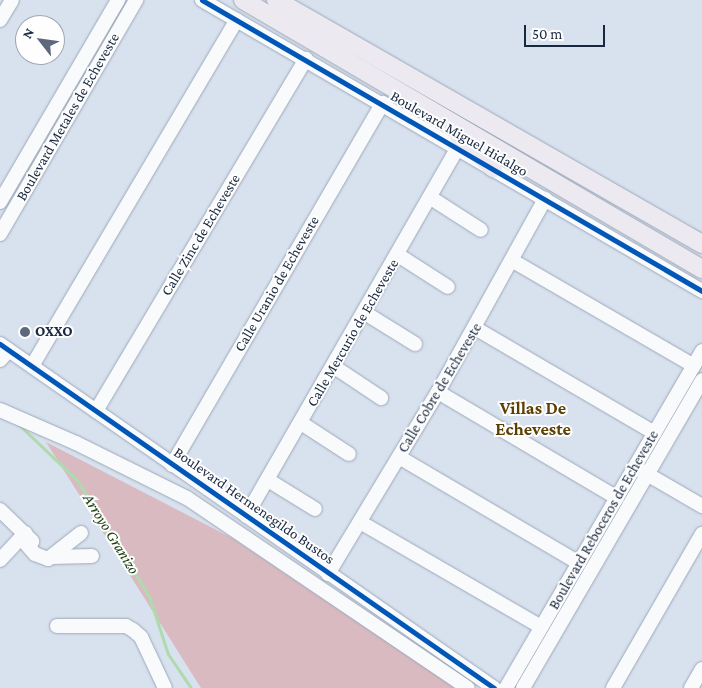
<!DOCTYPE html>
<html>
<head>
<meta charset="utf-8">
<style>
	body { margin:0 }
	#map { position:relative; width:702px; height:688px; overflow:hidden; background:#d8e1ee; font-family:"Crimson Pro",serif }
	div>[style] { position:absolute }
	.green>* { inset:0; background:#d9bac0 }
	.stream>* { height:3px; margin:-1.5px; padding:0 1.5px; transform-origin:1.5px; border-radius:1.5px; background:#afdbac }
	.roads { filter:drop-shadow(0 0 1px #9da8b9) drop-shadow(0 0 1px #9da8b9) }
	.minor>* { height:14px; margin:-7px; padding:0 7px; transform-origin:7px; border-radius:7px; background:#f9fafc }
	.major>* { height:18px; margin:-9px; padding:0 9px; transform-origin:9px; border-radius:9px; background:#eceaf0 }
	.cycleway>* { height:5px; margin:-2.5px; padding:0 2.5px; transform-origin:2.5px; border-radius:2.5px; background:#0057b8 }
	.dots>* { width:14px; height:14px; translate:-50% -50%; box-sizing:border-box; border:2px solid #fefefe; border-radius:50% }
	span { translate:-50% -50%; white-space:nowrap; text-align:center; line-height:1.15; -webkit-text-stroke:4px #fefefe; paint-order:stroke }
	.street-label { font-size:15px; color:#192840 }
	.poi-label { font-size:15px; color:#192840; font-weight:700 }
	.left { translate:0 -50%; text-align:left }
	.water-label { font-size:16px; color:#183e0d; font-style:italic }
	.quarter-label { font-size:18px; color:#5c3f02; font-weight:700 }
	.north { position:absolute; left:15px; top:15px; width:50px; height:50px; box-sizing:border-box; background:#fefefe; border:1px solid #a2a8b2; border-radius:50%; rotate:300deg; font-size:14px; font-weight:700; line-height:20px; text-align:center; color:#192840 }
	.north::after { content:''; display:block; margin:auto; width:18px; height:22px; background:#5c697d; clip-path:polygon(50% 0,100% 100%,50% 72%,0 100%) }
	.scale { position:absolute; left:524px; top:25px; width:81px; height:22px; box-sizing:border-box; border:2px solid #192840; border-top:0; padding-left:6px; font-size:15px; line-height:18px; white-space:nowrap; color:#192840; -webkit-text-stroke:4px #fefefe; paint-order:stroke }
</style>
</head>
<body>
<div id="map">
	<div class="green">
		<div style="clip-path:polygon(46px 442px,232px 538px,456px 688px,201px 688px)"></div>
	</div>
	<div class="stream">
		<div style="left:15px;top:421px;width:86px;rotate:43.6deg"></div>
		<div style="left:77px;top:480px;width:137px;rotate:58.2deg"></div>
		<div style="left:149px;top:596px;width:61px;rotate:71.9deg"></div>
		<div style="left:168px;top:654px;width:41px;rotate:55.9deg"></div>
	</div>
	<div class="roads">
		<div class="minor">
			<div style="left:202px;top:0;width:579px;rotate:30.2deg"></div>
			<div style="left:0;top:20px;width:23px;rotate:-59deg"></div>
			<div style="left:431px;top:198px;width:59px;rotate:32.6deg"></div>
			<div style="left:0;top:202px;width:234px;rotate:-59.7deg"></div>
			<div style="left:0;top:234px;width:271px;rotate:-59.8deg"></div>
			<div style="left:398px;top:255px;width:59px;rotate:32.6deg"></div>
			<div style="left:513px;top:261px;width:209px;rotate:30.1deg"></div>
			<div style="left:365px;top:313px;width:59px;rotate:31.8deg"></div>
			<div style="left:475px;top:328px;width:208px;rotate:30.3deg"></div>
			<div style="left:0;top:344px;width:602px;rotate:34.85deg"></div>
			<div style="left:0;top:360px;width:13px;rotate:-48deg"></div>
			<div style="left:32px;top:366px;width:402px;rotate:-59.4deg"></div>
			<div style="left:333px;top:366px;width:58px;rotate:33.7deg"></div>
			<div style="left:438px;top:392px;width:208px;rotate:30.6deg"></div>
			<div style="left:0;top:410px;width:83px;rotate:23.5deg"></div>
			<div style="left:76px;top:443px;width:124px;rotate:26.4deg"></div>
			<div style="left:187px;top:498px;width:339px;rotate:34.1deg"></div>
			<div style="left:96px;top:411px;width:410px;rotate:-59.2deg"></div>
			<div style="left:301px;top:423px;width:57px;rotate:32.9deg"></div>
			<div style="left:399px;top:457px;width:209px;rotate:30.5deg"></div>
			<div style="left:172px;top:465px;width:419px;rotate:-59.8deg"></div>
			<div style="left:640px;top:470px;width:72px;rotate:30.1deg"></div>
			<div style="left:268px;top:480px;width:55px;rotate:31.7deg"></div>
			<div style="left:0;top:510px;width:45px;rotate:44.1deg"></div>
			<div style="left:246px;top:516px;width:425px;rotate:-60.1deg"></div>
			<div style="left:360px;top:522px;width:209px;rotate:30.1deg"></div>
			<div style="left:21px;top:538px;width:21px;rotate:49deg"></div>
			<div style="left:35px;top:554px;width:14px;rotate:21deg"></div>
			<div style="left:48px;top:559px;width:42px;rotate:-38.2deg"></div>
			<div style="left:52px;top:557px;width:40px;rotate:-1.4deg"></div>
			<div style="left:0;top:560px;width:37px;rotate:-47deg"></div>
			<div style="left:328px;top:574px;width:213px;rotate:-58.9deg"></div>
			<div style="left:438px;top:392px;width:221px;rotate:-61deg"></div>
			<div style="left:57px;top:626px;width:69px"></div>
			<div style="left:126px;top:626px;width:8px;rotate:30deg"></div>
			<div style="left:133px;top:630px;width:11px;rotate:41deg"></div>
			<div style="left:141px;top:637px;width:56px;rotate:64.8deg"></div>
			<div style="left:506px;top:688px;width:390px;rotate:-59.8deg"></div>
			<div style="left:523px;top:688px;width:356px;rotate:-59.8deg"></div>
			<div style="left:613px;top:688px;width:178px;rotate:-60deg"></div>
			<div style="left:691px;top:688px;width:22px;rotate:-60deg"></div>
		</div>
		<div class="major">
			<div style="left:243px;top:0;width:532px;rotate:30.37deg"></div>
			<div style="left:276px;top:0;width:491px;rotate:29.8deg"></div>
			<div style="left:459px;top:136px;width:47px;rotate:43.3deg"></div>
		</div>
	</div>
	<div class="cycleway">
		<div style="left:202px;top:0;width:579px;rotate:30.2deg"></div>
		<div style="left:0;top:344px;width:602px;rotate:34.85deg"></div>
	</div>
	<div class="dots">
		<div style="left:25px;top:332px;background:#5c697d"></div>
	</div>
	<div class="street-label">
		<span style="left:68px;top:117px;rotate:-60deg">Boulevard Metales de Echeveste</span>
		<span style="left:459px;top:134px;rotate:30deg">Boulevard Miguel Hidalgo</span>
		<span style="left:201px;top:235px;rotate:-59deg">Calle Zinc de Echeveste</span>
		<span style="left:277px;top:284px;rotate:-60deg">Calle Uranio de Echeveste</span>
		<span style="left:353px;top:333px;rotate:-60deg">Calle Mercurio de Echeveste</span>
		<span style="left:440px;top:388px;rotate:-59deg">Calle Cobre de Echeveste</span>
		<span style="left:254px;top:506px;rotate:35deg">Boulevard Hermenegildo Bustos</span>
		<span style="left:604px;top:520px;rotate:-60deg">Boulevard Reboceros de Echeveste</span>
	</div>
	<div class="poi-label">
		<span class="left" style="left:35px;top:332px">OXXO</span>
	</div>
	<div class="water-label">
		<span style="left:111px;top:534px;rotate:58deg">Arroyo Granizo</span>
	</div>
	<div class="quarter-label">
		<span style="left:533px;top:419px">Villas De<br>Echeveste</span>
	</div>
	<div class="north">N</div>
	<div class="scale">50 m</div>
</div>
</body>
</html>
